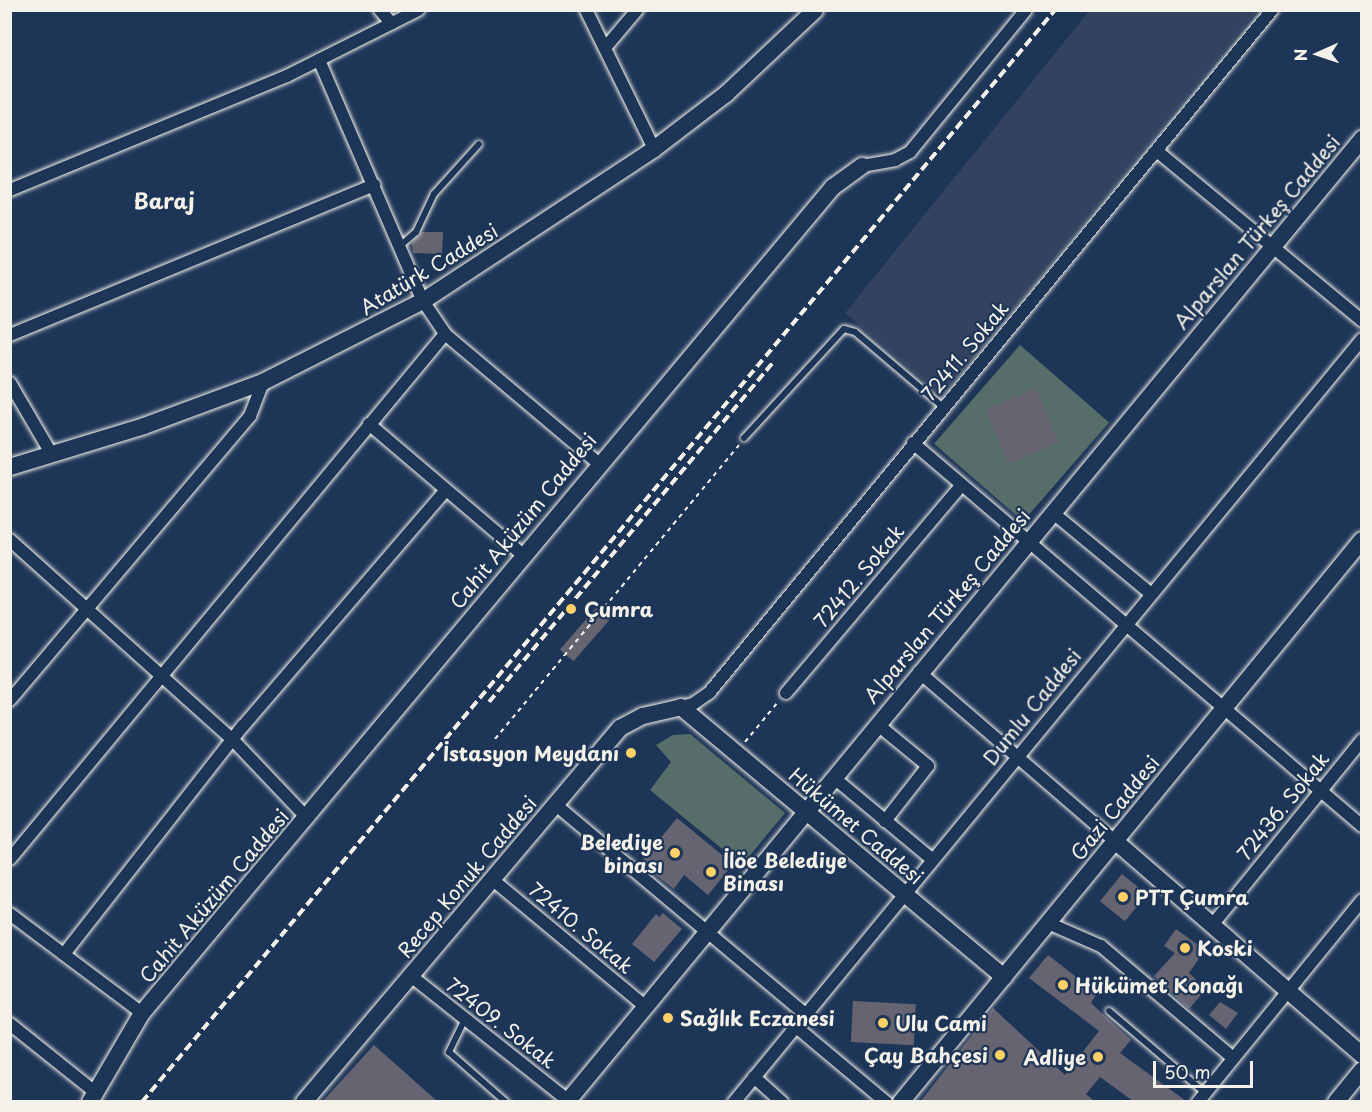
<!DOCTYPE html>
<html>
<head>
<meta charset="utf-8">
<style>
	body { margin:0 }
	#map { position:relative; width:1372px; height:1112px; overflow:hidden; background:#1d3557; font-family:"Playpen Sans",sans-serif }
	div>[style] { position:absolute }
	.built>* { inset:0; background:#33435f }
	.green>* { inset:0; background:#566d6a; transform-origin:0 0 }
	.building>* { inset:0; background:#676472; transform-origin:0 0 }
	.path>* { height:2px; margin-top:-1px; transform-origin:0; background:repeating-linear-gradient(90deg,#f4f1e8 0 4.5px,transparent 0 9px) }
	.roads { filter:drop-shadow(0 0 2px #f4f1e8) drop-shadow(0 0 2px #f4f1e8) }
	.lane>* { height:6px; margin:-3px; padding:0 3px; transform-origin:3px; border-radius:3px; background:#1d3557 }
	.street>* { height:12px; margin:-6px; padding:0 6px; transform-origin:6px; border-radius:6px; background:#1d3557 }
	.secondary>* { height:16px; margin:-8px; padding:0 8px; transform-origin:8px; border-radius:8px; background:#1d3557 }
	.rail>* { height:4px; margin-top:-2px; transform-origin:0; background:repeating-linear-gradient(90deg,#f4f1e8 0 9px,transparent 0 13.5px) }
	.dots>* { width:16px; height:16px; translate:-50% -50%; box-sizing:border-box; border:3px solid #1d3557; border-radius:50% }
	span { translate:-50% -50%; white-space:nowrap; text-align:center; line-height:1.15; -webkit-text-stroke:4.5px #1d3557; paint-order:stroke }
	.street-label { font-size:20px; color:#f4f1e8 }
	.poi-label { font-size:20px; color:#f4f1e8; font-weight:700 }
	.left { translate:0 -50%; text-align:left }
	.right { translate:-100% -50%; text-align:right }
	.neighbourhood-label { font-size:21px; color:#f4f1e8; font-weight:700 }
	.frame { position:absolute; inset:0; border:12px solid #f4f1e8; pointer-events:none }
	.north { position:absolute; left:1288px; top:24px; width:60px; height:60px; -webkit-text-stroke:4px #1d3557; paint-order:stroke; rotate:267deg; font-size:16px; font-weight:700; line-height:24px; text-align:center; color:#f4f1e8 }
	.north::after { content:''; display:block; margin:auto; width:21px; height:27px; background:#f4f1e8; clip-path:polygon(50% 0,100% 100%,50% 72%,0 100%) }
	.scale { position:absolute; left:1153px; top:1061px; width:100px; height:27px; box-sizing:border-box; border:3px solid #f4f1e8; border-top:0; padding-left:8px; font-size:18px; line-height:21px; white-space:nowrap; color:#f4f1e8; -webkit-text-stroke:4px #1d3557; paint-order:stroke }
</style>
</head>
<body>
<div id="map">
	<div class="built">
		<div style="clip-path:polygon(1090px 10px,1257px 11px,942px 397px,845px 313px)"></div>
	</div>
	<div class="green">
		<div style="left:1020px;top:345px;width:118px;height:131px;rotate:41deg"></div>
		<div style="clip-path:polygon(690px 734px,785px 813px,742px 865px,650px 790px,671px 762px,656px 745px,673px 735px)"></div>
	</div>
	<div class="building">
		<div style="clip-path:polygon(422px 232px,443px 232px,442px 254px,413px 253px,412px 242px)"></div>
		<div style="left:1036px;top:388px;width:59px;height:55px;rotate:67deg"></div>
		<div style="left:596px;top:608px;width:18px;height:55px;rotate:41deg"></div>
		<div style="clip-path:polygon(677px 818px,733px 864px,708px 895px,684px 875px,674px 889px,640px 863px)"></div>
		<div style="left:1122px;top:874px;width:32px;height:35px;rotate:39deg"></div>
		<div style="clip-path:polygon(663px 913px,682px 929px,654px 962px,632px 944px,656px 914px,659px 917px)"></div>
		<div style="clip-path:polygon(1176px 929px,1205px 950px,1189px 973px,1206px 989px,1189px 1009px,1154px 976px,1175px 953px,1164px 946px)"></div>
		<div style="clip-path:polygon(1048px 955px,1097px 993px,1091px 1003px,1131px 1040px,1120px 1053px,1186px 1101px,1133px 1101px,1100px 1077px,1086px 1094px,1094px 1101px,921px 1101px,993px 1008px,1065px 1075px,1099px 1031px,1029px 978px)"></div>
		<div style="left:853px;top:1001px;width:63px;height:41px;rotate:3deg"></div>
		<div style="clip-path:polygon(1220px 1002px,1238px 1013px,1226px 1029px,1209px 1015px)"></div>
		<div style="clip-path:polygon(374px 1045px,437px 1101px,323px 1101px)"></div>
	</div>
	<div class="path">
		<div style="left:495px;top:739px;width:382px;rotate:-50.3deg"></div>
		<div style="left:745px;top:742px;width:52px;rotate:-50.5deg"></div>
	</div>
	<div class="roads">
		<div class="lane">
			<div style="left:401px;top:245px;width:20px;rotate:-41deg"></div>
			<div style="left:416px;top:232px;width:42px;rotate:-64.7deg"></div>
			<div style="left:434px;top:194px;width:67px;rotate:-48deg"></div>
			<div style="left:744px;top:438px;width:148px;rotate:-47.5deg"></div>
			<div style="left:844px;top:329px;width:11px;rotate:15deg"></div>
			<div style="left:855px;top:332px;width:116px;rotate:40.4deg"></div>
			<div style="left:1109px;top:1011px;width:126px;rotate:40.5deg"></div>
			<div style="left:465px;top:1019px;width:37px;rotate:116deg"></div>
			<div style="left:449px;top:1052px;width:76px;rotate:41.3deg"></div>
		</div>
		<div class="street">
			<div style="left:380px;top:10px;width:18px;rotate:49deg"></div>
			<div style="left:586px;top:10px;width:155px;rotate:63.9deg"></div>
			<div style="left:605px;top:48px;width:50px;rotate:-49.9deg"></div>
			<div style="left:319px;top:60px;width:262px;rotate:66.7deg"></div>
			<div style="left:423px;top:301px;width:40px;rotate:56deg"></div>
			<div style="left:445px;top:334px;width:200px;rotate:40.1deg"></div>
			<div style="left:1158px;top:152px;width:265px;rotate:39.6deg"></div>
			<div style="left:862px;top:166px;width:34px;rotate:-10deg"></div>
			<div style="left:895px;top:160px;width:17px;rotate:-28deg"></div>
			<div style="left:910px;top:152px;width:183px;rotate:-50.8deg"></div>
			<div style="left:10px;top:190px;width:300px;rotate:-22.4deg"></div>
			<div style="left:287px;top:76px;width:147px;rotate:-26.7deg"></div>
			<div style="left:10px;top:335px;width:394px;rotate:-22.4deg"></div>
			<div style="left:10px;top:383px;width:83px;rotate:59.7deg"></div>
			<div style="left:369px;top:424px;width:202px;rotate:40.4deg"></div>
			<div style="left:913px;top:443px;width:590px;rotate:40.46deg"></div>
			<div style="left:1052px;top:512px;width:127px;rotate:39.6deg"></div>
			<div style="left:10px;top:540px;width:300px;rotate:41.9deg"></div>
			<div style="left:233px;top:740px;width:108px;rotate:46.5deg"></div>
			<div style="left:919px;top:672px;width:259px;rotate:40.8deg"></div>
			<div style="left:786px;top:693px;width:272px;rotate:-49.8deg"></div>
			<div style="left:10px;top:700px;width:372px;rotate:-49.8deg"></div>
			<div style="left:250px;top:416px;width:36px;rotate:-69deg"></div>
			<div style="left:681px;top:707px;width:12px;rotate:-14deg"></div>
			<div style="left:693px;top:704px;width:19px;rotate:-35deg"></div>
			<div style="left:709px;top:693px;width:885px;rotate:-50.5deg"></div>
			<div style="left:877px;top:724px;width:66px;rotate:39.5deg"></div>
			<div style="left:928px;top:766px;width:70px;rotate:128deg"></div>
			<div style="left:833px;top:777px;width:130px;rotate:39.7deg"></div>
			<div style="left:556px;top:805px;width:325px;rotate:40deg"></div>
			<div style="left:10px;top:859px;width:682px;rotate:-50.36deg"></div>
			<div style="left:493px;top:880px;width:197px;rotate:39.7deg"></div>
			<div style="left:10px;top:914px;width:165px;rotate:36.9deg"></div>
			<div style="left:1048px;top:923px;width:58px;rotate:23.5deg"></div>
			<div style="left:1101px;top:946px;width:173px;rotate:40.3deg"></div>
			<div style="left:1213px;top:924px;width:237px;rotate:-51deg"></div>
			<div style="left:64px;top:954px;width:290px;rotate:-51.9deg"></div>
			<div style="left:243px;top:726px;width:311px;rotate:-49.3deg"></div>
			<div style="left:411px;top:976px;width:203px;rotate:38.4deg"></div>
			<div style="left:10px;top:1024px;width:109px;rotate:38.7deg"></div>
			<div style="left:795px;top:1026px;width:119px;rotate:39.9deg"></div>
			<div style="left:754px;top:1077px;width:38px;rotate:42deg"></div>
			<div style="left:734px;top:1102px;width:988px;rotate:-50.54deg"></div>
			<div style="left:1198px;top:1102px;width:260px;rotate:-50.9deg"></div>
		</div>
		<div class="secondary">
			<div style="left:10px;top:467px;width:140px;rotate:-17deg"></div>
			<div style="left:144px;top:426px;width:127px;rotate:-20.3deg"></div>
			<div style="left:263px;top:382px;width:179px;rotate:-26.9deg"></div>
			<div style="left:423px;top:301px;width:277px;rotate:-33.3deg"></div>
			<div style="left:654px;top:149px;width:91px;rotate:-37.4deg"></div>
			<div style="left:726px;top:94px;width:122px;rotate:-43.3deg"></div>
			<div style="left:1115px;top:841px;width:327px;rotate:40.9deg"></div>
			<div style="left:90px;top:1102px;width:103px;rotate:-59.7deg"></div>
			<div style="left:142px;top:1013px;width:1077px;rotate:-50.09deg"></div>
			<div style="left:833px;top:187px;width:36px;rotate:-36deg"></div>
			<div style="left:304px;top:1102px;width:490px;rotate:-49.8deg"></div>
			<div style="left:620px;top:728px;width:26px;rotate:-28deg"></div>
			<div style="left:643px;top:716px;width:39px;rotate:-13deg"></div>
			<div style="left:681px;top:707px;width:421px;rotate:39.9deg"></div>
			<div style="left:567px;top:1102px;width:1249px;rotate:-50.46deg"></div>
			<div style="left:901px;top:1102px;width:727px;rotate:-50.64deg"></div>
			<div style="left:1336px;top:1102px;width:41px;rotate:-50.9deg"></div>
		</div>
	</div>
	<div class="rail">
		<div style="left:489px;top:702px;width:442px;rotate:-50.1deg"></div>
		<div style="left:142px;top:1102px;width:1423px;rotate:-50.1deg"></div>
	</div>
	<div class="dots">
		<div style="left:571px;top:609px;background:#ffd166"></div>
		<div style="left:631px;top:753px;background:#ffd166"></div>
		<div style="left:675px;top:853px;background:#ffd166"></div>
		<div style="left:711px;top:872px;background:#ffd166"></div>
		<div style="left:1123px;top:897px;background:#ffd166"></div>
		<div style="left:1185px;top:948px;background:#ffd166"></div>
		<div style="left:1063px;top:985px;background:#ffd166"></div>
		<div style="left:668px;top:1018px;background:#ffd166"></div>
		<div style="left:883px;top:1023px;background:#ffd166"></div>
		<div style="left:1000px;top:1055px;background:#ffd166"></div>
		<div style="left:1098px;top:1057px;background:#ffd166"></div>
	</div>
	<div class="street-label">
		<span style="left:1257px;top:232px;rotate:-50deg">Alparslan Türkeş Caddesi</span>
		<span style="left:429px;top:269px;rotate:-31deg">Atatürk Caddesi</span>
		<span style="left:965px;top:351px;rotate:-50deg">72411. Sokak</span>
		<span style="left:523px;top:521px;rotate:-51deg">Cahit Aküzüm Caddesi</span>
		<span style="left:859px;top:576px;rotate:-50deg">72412. Sokak</span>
		<span style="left:947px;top:606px;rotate:-50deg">Alparslan Türkeş Caddesi</span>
		<span style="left:1032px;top:707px;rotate:-51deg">Dumlu Caddesi</span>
		<span style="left:1283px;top:806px;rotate:-51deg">72436. Sokak</span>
		<span style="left:1115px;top:808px;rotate:-51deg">Gazi Caddesi</span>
		<span style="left:856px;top:826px;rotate:40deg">Hükümet Caddesi</span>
		<span style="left:467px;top:877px;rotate:-50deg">Recep Konuk Caddesi</span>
		<span style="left:214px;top:896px;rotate:-50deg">Cahit Aküzüm Caddesi</span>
		<span style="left:581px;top:928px;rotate:40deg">72410. Sokak</span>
		<span style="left:501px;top:1023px;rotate:38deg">72409. Sokak</span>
	</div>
	<div class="poi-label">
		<span class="left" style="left:584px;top:609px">Çumra</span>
		<span class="right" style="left:619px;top:753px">İstasyon Meydanı</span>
		<span class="right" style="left:663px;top:854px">Belediye<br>binası</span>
		<span class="left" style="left:723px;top:872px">İlöe Belediye<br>Binası</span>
		<span class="left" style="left:1135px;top:897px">PTT Çumra</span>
		<span class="left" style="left:1197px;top:948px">Koski</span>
		<span class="left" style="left:1075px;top:985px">Hükümet Konağı</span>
		<span class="left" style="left:680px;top:1018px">Sağlık Eczanesi</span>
		<span class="left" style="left:895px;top:1023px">Ulu Cami</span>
		<span class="right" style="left:988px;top:1055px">Çay Bahçesi</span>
		<span class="right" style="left:1086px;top:1057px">Adliye</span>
	</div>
	<div class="neighbourhood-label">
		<span style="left:164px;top:200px">Baraj</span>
	</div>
	<div class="frame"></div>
	<div class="north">N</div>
	<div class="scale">50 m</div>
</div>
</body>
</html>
